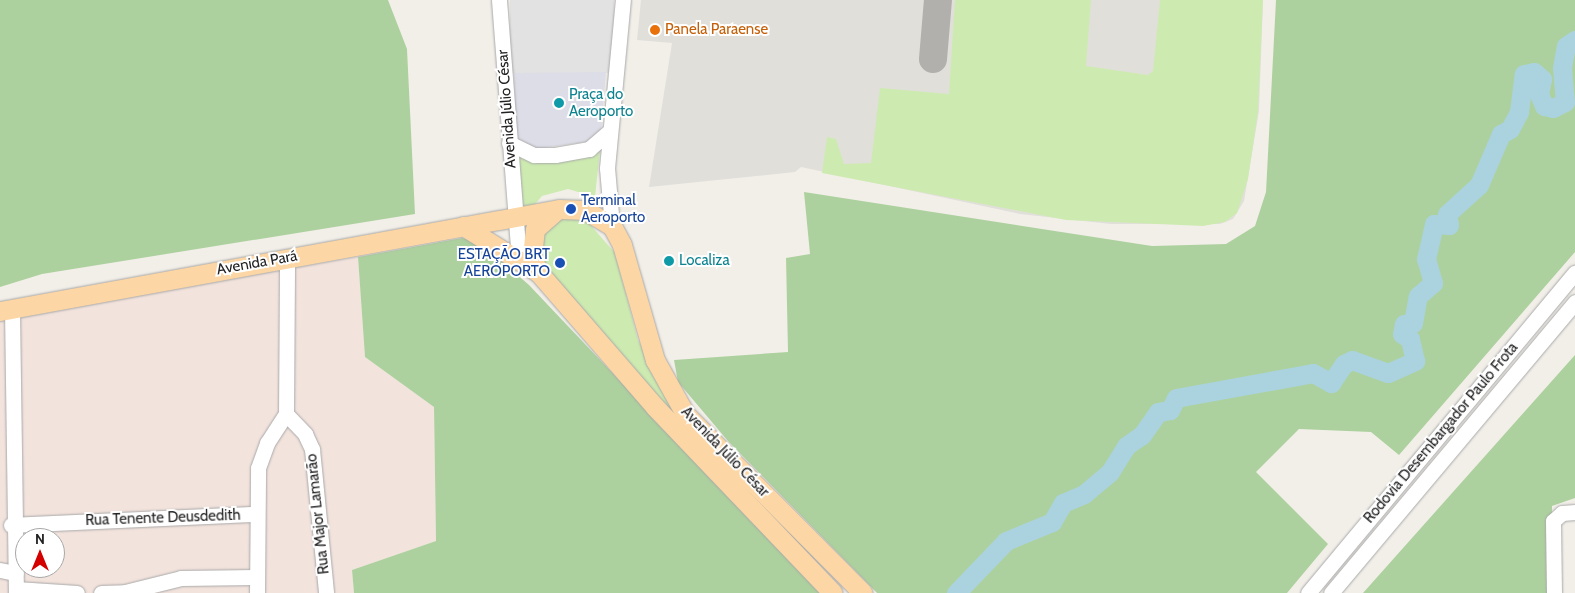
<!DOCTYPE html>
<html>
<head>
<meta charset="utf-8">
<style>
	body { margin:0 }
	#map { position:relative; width:1575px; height:593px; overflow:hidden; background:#f2efe9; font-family:Cabin,sans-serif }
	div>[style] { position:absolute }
	.military>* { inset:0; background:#f3e3dd }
	.airport>* { inset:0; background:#e1dfda }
	.grass>* { inset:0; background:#cdebb0 }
	.forest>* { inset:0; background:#add19e }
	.parking>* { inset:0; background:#e2e2e2; transform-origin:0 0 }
	.plaza>* { inset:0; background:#dddde8 }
	.river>* { height:19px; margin:-9.5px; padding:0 9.5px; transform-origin:9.5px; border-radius:9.5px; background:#aad3df }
	.taxiway>* { height:28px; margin:-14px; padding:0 14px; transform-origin:14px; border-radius:14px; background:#b1b0ac }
	.roads { filter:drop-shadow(0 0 1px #a9a9a9) drop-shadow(0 0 1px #a9a9a9) }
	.minor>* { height:15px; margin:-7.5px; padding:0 7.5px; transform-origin:7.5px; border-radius:7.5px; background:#fff }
	.major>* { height:19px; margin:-9.5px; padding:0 9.5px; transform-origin:9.5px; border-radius:9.5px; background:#fcd6a4 }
	.dots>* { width:14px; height:14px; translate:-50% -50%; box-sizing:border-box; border:2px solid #fff; border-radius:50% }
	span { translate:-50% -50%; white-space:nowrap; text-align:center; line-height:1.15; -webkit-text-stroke:4px #fff; paint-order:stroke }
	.food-label { font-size:15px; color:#c56008 }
	.left { translate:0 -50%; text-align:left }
	.culture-label { font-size:15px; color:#0d838f }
	.street-label { font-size:15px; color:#222 }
	.transit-label { font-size:15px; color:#164399 }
	.right { translate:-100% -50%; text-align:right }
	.north { position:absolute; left:15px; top:528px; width:50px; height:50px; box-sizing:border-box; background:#fff; border:1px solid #a7a7a7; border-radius:50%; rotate:0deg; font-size:14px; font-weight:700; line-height:20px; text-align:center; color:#222 }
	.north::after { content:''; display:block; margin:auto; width:18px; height:22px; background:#d40000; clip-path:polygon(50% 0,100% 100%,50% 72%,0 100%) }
</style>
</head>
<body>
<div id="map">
	<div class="military">
		<div style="clip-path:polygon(evenodd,358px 257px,365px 357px,434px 407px,436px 541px,352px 570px,354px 593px,0 593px,0 317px,358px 257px,25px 538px,55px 538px,55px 568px,25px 568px,25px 538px)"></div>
	</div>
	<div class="airport">
		<div style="clip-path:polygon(641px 0,1263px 0,1259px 111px,1244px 201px,1233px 219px,1220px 224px,1111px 224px,1020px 214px,801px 167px,795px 172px,649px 187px,672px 43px,637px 40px)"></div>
	</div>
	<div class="grass">
		<div style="clip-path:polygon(955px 0,1091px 0,1086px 66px,1148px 75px,1153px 71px,1160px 0,1263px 0,1258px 112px,1248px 179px,1237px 213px,1225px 222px,1203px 226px,1066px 220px,822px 173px,827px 137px,836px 139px,844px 164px,871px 163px,880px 88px,949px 94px)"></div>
		<div style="clip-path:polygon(600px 150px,595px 197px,568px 189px,542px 196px,532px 208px,518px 210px,514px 152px,533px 163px,585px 158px)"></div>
		<div style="clip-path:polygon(563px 217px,587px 221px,615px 253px,638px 340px,687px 430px,542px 267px,538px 251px,542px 228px)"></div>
	</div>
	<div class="forest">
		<div style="clip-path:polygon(0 0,388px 0,407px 49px,415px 214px,42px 274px,0 287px)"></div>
		<div style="clip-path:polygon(1276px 0,1575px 0,1575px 252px,1399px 455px,1371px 432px,1299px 429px,1256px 472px,1328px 544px,1287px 593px,877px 593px,728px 441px,678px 382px,674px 360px,788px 352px,786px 258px,810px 254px,804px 192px,1152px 246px,1226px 244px,1255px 226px,1266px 192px)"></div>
		<div style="clip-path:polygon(462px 238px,481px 243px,529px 285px,821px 593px,354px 593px,352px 570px,436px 541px,434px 407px,365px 357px,358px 257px)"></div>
		<div style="clip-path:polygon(1575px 355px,1575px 498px,1552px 506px,1551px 593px,1363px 593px)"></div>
	</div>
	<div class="parking">
		<div style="left:510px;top:0;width:104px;height:73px"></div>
	</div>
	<div class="plaza">
		<div style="clip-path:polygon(606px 72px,601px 133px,592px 141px,536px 149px,516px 139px,514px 73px)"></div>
	</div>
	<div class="river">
		<div style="left:956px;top:593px;width:72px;rotate:-46.1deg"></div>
		<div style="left:1006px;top:541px;width:50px;rotate:-22.4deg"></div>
		<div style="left:1052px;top:522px;width:22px;rotate:-60deg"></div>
		<div style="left:1063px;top:503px;width:23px;rotate:-23deg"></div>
		<div style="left:1084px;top:494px;width:34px;rotate:-40deg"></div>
		<div style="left:1110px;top:472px;width:31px;rotate:-58deg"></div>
		<div style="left:1126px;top:446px;width:19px;rotate:-35deg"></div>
		<div style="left:1142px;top:435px;width:28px;rotate:-55deg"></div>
		<div style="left:1158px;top:412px;width:12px;rotate:-9deg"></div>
		<div style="left:1170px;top:410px;width:13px;rotate:-63deg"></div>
		<div style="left:1176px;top:398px;width:139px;rotate:-10.3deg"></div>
		<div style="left:1313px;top:373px;width:21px;rotate:29deg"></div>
		<div style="left:1331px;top:383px;width:23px;rotate:-56deg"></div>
		<div style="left:1344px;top:364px;width:9px;rotate:-27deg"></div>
		<div style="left:1352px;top:360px;width:38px;rotate:20deg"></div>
		<div style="left:1388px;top:373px;width:30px;rotate:-24deg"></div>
		<div style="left:1415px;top:361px;width:23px;rotate:-103deg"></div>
		<div style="left:1410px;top:339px;width:9px;rotate:-148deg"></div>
		<div style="left:1402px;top:334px;width:10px;rotate:-79deg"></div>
		<div style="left:1404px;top:324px;width:9px;rotate:-6deg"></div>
		<div style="left:1413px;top:323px;width:27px;rotate:-80deg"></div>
		<div style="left:1418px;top:296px;width:20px;rotate:-41deg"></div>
		<div style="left:1433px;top:283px;width:25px;rotate:-106deg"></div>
		<div style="left:1426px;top:259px;width:36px;rotate:-77deg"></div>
		<div style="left:1434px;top:224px;width:15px;rotate:4deg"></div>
		<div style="left:1449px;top:225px;width:11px;rotate:-100deg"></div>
		<div style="left:1447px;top:214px;width:43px;rotate:-42.2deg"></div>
		<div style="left:1479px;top:185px;width:56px;rotate:-66.7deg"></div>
		<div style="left:1501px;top:134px;width:10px;rotate:-29deg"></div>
		<div style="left:1510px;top:129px;width:19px;rotate:-62deg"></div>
		<div style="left:1519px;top:112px;width:38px;rotate:-83deg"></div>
		<div style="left:1524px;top:74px;width:10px;rotate:-11deg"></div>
		<div style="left:1534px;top:72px;width:11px;rotate:41deg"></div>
		<div style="left:1542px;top:79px;width:15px;rotate:101deg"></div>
		<div style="left:1539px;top:94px;width:13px;rotate:67deg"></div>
		<div style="left:1544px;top:106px;width:9px;rotate:13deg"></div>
		<div style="left:1553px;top:108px;width:13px;rotate:-27deg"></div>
		<div style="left:1565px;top:102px;width:34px;rotate:-95deg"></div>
		<div style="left:1562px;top:68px;width:22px;rotate:-80deg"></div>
		<div style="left:1566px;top:46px;width:11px;rotate:-34deg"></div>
	</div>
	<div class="taxiway">
		<div style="left:933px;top:59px;width:59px;rotate:-85.2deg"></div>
	</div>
	<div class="roads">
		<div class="minor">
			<div style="left:499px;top:0;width:260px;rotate:85.6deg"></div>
			<div style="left:509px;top:143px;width:28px;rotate:26deg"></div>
			<div style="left:534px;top:155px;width:21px"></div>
			<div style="left:555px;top:155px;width:35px;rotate:-10deg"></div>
			<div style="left:589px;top:149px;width:28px;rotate:-41deg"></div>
			<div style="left:612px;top:226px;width:58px;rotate:-94.9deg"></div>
			<div style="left:607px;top:168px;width:169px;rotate:-84.6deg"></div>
			<div style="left:12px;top:309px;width:284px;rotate:89.2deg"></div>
			<div style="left:286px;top:414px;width:28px;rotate:46deg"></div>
			<div style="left:305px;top:434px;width:17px;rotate:65deg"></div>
			<div style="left:312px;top:449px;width:145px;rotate:84.4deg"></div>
			<div style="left:11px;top:525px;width:244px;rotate:-2.6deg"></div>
			<div style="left:0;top:570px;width:16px;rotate:11deg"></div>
			<div style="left:16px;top:589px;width:61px;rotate:3.8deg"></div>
			<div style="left:101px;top:593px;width:24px;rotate:-2deg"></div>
			<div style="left:125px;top:592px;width:58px;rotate:-14deg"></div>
			<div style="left:181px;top:578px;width:75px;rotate:-0.8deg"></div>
			<div style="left:257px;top:593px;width:125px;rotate:-89.5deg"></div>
			<div style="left:258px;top:468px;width:27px;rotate:-70deg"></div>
			<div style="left:267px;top:443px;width:35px;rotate:-57deg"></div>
			<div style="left:286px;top:414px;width:156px;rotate:-89.6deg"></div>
			<div style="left:1308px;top:593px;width:417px;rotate:-50.2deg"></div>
			<div style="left:1331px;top:593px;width:380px;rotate:-50deg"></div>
			<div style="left:1554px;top:593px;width:72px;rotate:-90.8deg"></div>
			<div style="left:1553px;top:521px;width:12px;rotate:-42deg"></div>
			<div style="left:1562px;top:513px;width:13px;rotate:-4deg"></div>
		</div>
		<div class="major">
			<div style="left:463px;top:226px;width:89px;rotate:31.7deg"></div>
			<div style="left:539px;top:273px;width:177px;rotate:49.1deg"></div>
			<div style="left:655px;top:407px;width:257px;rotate:46.3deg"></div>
			<div style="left:539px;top:273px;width:17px;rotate:-114deg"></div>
			<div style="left:532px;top:257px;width:28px;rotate:-84deg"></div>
			<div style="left:535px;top:229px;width:28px;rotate:-41deg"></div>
			<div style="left:0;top:311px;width:568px;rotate:-10.34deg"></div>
			<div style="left:559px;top:209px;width:26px;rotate:2deg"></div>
			<div style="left:585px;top:210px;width:31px;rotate:31deg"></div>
			<div style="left:612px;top:226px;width:21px;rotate:62deg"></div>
			<div style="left:622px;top:245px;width:120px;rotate:74deg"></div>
			<div style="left:655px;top:360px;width:62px;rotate:60.9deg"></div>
			<div style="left:685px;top:414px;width:252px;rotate:45.2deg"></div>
		</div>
	</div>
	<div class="dots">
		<div style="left:655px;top:30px;background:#e8710a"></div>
		<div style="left:559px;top:103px;background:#0f9aa8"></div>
		<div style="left:571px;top:209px;background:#1a4fb4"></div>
		<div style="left:669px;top:261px;background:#0f9aa8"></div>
		<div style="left:560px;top:263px;background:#1a4fb4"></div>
	</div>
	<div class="food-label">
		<span class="left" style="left:665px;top:30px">Panela Paraense</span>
	</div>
	<div class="culture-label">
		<span class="left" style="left:569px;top:103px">Praça do<br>Aeroporto</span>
		<span class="left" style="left:679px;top:261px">Localiza</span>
	</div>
	<div class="street-label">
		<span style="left:507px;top:109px;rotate:-94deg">Avenida Júlio César</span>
		<span style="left:257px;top:263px;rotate:-10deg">Avenida Pará</span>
		<span style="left:1441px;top:433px;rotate:-50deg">Rodovia Desembargador Paulo Frota</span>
		<span style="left:725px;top:452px;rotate:46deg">Avenida Júlio César</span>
		<span style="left:318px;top:514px;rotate:-96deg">Rua Major Lamarão</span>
		<span style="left:163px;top:518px;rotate:-2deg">Rua Tenente Deusdedith</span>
	</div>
	<div class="transit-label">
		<span class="left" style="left:581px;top:209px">Terminal<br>Aeroporto</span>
		<span class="right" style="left:550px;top:263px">ESTAÇÃO BRT<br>AEROPORTO</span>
	</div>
	<div class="north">N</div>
</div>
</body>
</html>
